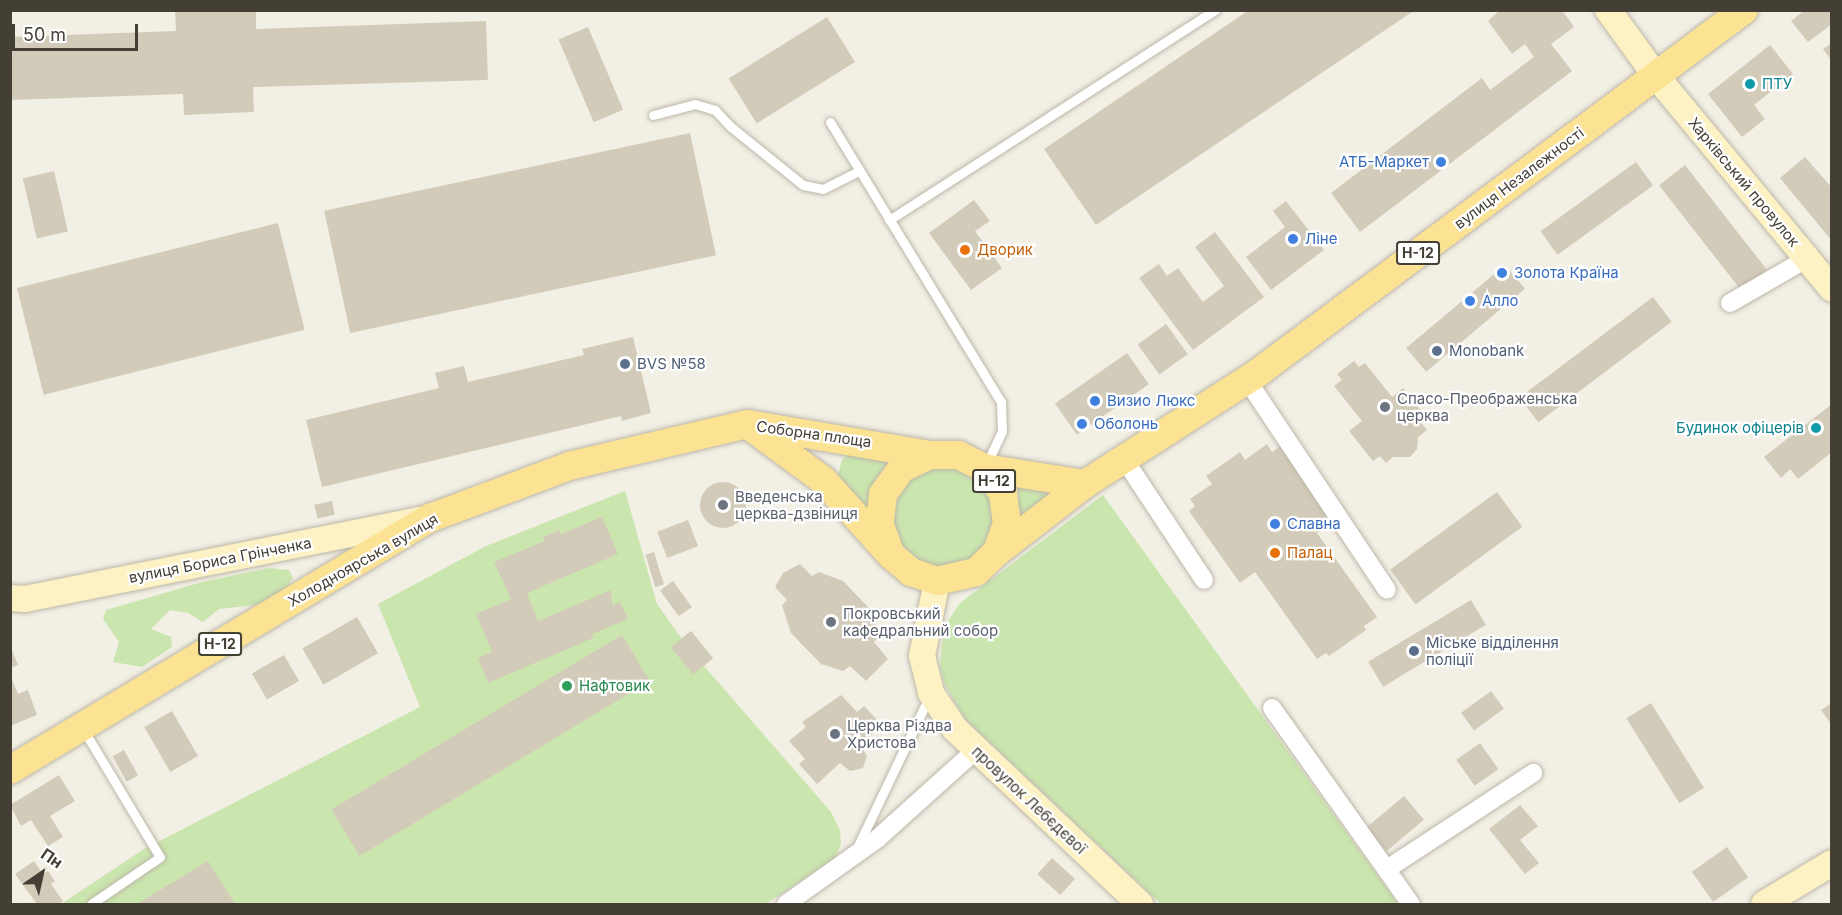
<!DOCTYPE html>
<html>
<head>
<meta charset="utf-8">
<style>
	body { margin:0 }
	#map { position:relative; width:1842px; height:915px; overflow:hidden; background:#f2efe5; font-family:Inter,sans-serif }
	div>[style] { position:absolute }
	.green>* { inset:0; background:#cae6ae }
	.round { border-radius:50% }
	.building>* { inset:0; background:#d3cbba; transform-origin:0 0 }
	.roads { filter:drop-shadow(0 0 2px #bdb7a8) drop-shadow(0 0 2px #bdb7a8) }
	.lane>* { height:9px; margin:-4.5px; padding:0 4.5px; transform-origin:4.5px; border-radius:4.5px; background:#fff }
	.street>* { height:18px; margin:-9px; padding:0 9px; transform-origin:9px; border-radius:9px; background:#fff }
	.secondary>* { height:26px; margin:-13px; padding:0 13px; transform-origin:13px; border-radius:13px; background:#fdf2c3 }
	.primary>* { height:28px; margin:-14px; padding:0 14px; transform-origin:14px; border-radius:14px; background:#fce394 }
	.dots>* { width:16px; height:16px; translate:-50% -50%; box-sizing:border-box; border:3px solid #fff; border-radius:50% }
	span { translate:-50% -50%; white-space:nowrap; text-align:center; line-height:1.15; -webkit-text-stroke:4.5px #fff; paint-order:stroke }
	.shield-label span { padding:2px 4px; background:#fff; border:2px solid; border-radius:4px; -webkit-text-stroke-width:0 }
	.shield-label { font-size:14px; color:#443f35; font-weight:700 }
	.culture-label { font-size:15px; color:#0d838f }
	.left { translate:0 -50%; text-align:left }
	.right { translate:-100% -50%; text-align:right }
	.shop-label { font-size:15px; color:#366cbe }
	.street-label { font-size:15px; color:#443f35 }
	.food-label { font-size:15px; color:#c56008 }
	.service-label { font-size:15px; color:#4e5e75 }
	.worship-label { font-size:15px; color:#5b616d }
	.leisure-label { font-size:15px; color:#27864d }
	.frame { position:absolute; inset:0; border:12px solid #443f35; pointer-events:none }
	.north { position:absolute; left:12px; top:843px; width:60px; height:60px; -webkit-text-stroke:4px #fff; paint-order:stroke; rotate:34deg; font-size:16px; font-weight:700; line-height:24px; text-align:center; color:#443f35 }
	.north::after { content:''; display:block; margin:auto; width:21px; height:27px; background:#443f35; clip-path:polygon(50% 0,100% 100%,50% 72%,0 100%) }
	.scale { position:absolute; left:12px; top:24px; width:126px; height:27px; box-sizing:border-box; border:3px solid #443f35; border-top:0; padding-left:8px; font-size:18px; line-height:21px; white-space:nowrap; color:#443f35; -webkit-text-stroke:4px #fff; paint-order:stroke }
</style>
</head>
<body>
<div id="map">
	<div class="green">
		<div style="clip-path:polygon(850px 453px,898px 456px,867px 510px,838px 475px,842px 460px)"></div>
		<div class="round" style="left:894px;top:467px;width:100px;height:100px"></div>
		<div style="clip-path:polygon(1014px 481px,1060px 495px,1016px 527px,1019px 495px)"></div>
		<div style="clip-path:polygon(625px 491px,657px 604px,682px 639px,691px 631px,713px 658px,704px 666px,831px 812px,840px 830px,841px 844px,835px 858px,766px 904px,61px 904px,144px 849px,420px 707px,378px 604px,486px 546px)"></div>
		<div style="clip-path:polygon(1103px 495px,1398px 904px,1161px 904px,966px 720px,945px 685px,940px 667px,942px 641px,948px 621px,960px 603px)"></div>
		<div style="clip-path:polygon(269px 568px,289px 570px,293px 578px,283px 593px,255px 605px,219px 609px,203px 622px,188px 613px,170px 610px,151px 629px,171px 637px,172px 647px,142px 667px,113px 662px,119px 642px,103px 619px,106px 610px,202px 582px)"></div>
	</div>
	<div class="building">
		<div style="clip-path:polygon(175px 10px,256px 10px,256px 29px,486px 21px,488px 80px,253px 87px,254px 112px,184px 115px,183px 94px,10px 100px,10px 37px,176px 31px)"></div>
		<div style="clip-path:polygon(1249px 10px,1415px 10px,1096px 225px,1044px 149px)"></div>
		<div style="clip-path:polygon(1500px 10px,1562px 10px,1574px 27px,1551px 44px,1572px 71px,1360px 232px,1331px 193px,1482px 78px,1490px 90px,1534px 57px,1525px 44px,1512px 54px,1488px 21px)"></div>
		<div style="clip-path:polygon(1805px 10px,1832px 10px,1832px 24px,1808px 42px,1791px 21px)"></div>
		<div style="left:827px;top:17px;width:53px;height:116px;rotate:58deg"></div>
		<div style="left:588px;top:27px;width:90px;height:32px;rotate:67deg"></div>
		<div style="clip-path:polygon(1832px 43px,1832px 61px,1823px 49px)"></div>
		<div style="clip-path:polygon(1770px 45px,1793px 74px,1754px 105px,1765px 119px,1742px 137px,1708px 94px)"></div>
		<div style="left:690px;top:133px;width:125px;height:374px;rotate:78deg"></div>
		<div style="clip-path:polygon(1805px 157px,1832px 188px,1832px 241px,1780px 178px)"></div>
		<div style="left:1636px;top:162px;width:29px;height:118px;rotate:54deg"></div>
		<div style="left:1685px;top:165px;width:133px;height:33px;rotate:52deg"></div>
		<div style="left:54px;top:171px;width:62px;height:32px;rotate:77deg"></div>
		<div style="clip-path:polygon(974px 200px,990px 221px,975px 231px,1002px 268px,971px 290px,929px 233px)"></div>
		<div style="clip-path:polygon(1286px 201px,1324px 250px,1271px 290px,1246px 257px,1285px 227px,1273px 211px)"></div>
		<div style="left:278px;top:223px;width:110px;height:269px;rotate:76deg"></div>
		<div style="clip-path:polygon(1215px 232px,1264px 297px,1193px 350px,1139px 278px,1159px 264px,1167px 276px,1178px 268px,1203px 302px,1224px 286px,1195px 247px)"></div>
		<div style="left:1505px;top:265px;width:31px;height:129px;rotate:50deg"></div>
		<div style="left:1653px;top:297px;width:31px;height:167px;rotate:53deg"></div>
		<div style="left:1166px;top:324px;width:37px;height:35px;rotate:54deg"></div>
		<div style="clip-path:polygon(633px 337px,651px 413px,622px 421px,621px 416px,322px 487px,306px 420px,439px 388px,435px 373px,464px 366px,468px 382px,584px 355px,582px 349px)"></div>
		<div style="left:1127px;top:353px;width:38px;height:88px;rotate:55deg"></div>
		<div style="clip-path:polygon(1354px 361px,1359px 367px,1365px 363px,1392px 397px,1403px 388px,1427px 418px,1421px 423px,1427px 430px,1418px 437px,1417px 449px,1410px 457px,1393px 457px,1386px 463px,1380px 456px,1373px 461px,1349px 431px,1362px 421px,1334px 386px,1342px 380px,1337px 374px)"></div>
		<div style="clip-path:polygon(1832px 404px,1832px 452px,1798px 479px,1790px 469px,1781px 478px,1764px 457px)"></div>
		<div style="clip-path:polygon(1267px 444px,1272px 452px,1280px 446px,1334px 521px,1317px 533px,1377px 617px,1364px 626px,1366px 630px,1329px 656px,1326px 653px,1317px 659px,1255px 572px,1240px 583px,1189px 511px,1195px 506px,1190px 499px,1212px 484px,1206px 476px,1240px 452px,1245px 460px)"></div>
		<div class="round" style="left:700px;top:482px;width:46px;height:46px"></div>
		<div style="left:1497px;top:492px;width:43px;height:132px;rotate:54deg"></div>
		<div style="left:332px;top:501px;width:14px;height:18px;rotate:78deg"></div>
		<div style="clip-path:polygon(602px 517px,618px 554px,527px 593px,538px 621px,611px 590px,612px 605px,620px 602px,628px 619px,592px 634px,593px 638px,488px 683px,478px 658px,492px 652px,476px 614px,511px 599px,494px 562px,545px 541px,543px 537px,559px 530px,561px 534px)"></div>
		<div style="left:688px;top:520px;width:28px;height:33px;rotate:69deg"></div>
		<div style="left:654px;top:552px;width:34px;height:9px;rotate:73deg"></div>
		<div style="clip-path:polygon(800px 564px,812px 576px,819px 572px,843px 581px,873px 612px,879px 636px,874px 642px,888px 659px,866px 681px,850px 666px,843px 671px,821px 664px,791px 633px,782px 605px,787px 600px,775px 587px,783px 573px)"></div>
		<div style="left:673px;top:581px;width:32px;height:16px;rotate:54deg"></div>
		<div style="left:1471px;top:600px;width:29px;height:120px;rotate:59deg"></div>
		<div style="left:357px;top:617px;width:42px;height:63px;rotate:60deg"></div>
		<div style="left:691px;top:631px;width:35px;height:26px;rotate:51deg"></div>
		<div style="left:622px;top:635px;width:54px;height:339px;rotate:59deg"></div>
		<div style="clip-path:polygon(10px 646px,18px 665px,10px 668px)"></div>
		<div style="left:284px;top:655px;width:30px;height:37px;rotate:60deg"></div>
		<div style="clip-path:polygon(10px 675px,18px 694px,28px 690px,37px 715px,10px 726px)"></div>
		<div style="left:1491px;top:691px;width:22px;height:37px;rotate:54deg"></div>
		<div style="clip-path:polygon(841px 695px,857px 712px,864px 706px,882px 725px,860px 745px,867px 756px,863px 768px,850px 771px,840px 763px,817px 784px,799px 764px,805px 759px,789px 741px,806px 727px,802px 722px)"></div>
		<div style="left:1651px;top:703px;width:100px;height:29px;rotate:58deg"></div>
		<div style="clip-path:polygon(1832px 703px,1832px 725px,1821px 710px)"></div>
		<div style="left:172px;top:711px;width:52px;height:32px;rotate:60deg"></div>
		<div style="left:1480px;top:743px;width:32px;height:29px;rotate:55deg"></div>
		<div style="left:124px;top:750px;width:29px;height:13px;rotate:61deg"></div>
		<div style="clip-path:polygon(59px 775px,75px 801px,50px 816px,63px 837px,48px 846px,31px 820px,21px 826px,10px 805px)"></div>
		<div style="left:1404px;top:796px;width:31px;height:49px;rotate:50deg"></div>
		<div style="clip-path:polygon(1520px 805px,1538px 826px,1520px 840px,1539px 863px,1525px 874px,1489px 829px)"></div>
		<div style="left:1727px;top:847px;width:37px;height:43px;rotate:55deg"></div>
		<div style="left:1052px;top:858px;width:31px;height:22px;rotate:42deg"></div>
		<div style="clip-path:polygon(34px 861px,43px 874px,48px 871px,55px 881px,51px 884px,63px 901px,59px 904px,37px 904px,15px 874px)"></div>
		<div style="clip-path:polygon(208px 861px,235px 904px,137px 904px)"></div>
	</div>
	<div class="roads">
		<div class="lane">
			<div style="left:653px;top:115px;width:43px;rotate:-14.7deg"></div>
			<div style="left:695px;top:104px;width:21px;rotate:17deg"></div>
			<div style="left:715px;top:110px;width:23px;rotate:47deg"></div>
			<div style="left:731px;top:127px;width:92px;rotate:38.9deg"></div>
			<div style="left:803px;top:185px;width:20px;rotate:11deg"></div>
			<div style="left:823px;top:189px;width:40px;rotate:-26.6deg"></div>
			<div style="left:830px;top:122px;width:328px;rotate:58.6deg"></div>
			<div style="left:1001px;top:402px;width:29px;rotate:88deg"></div>
			<div style="left:1002px;top:431px;width:35px;rotate:115deg"></div>
			<div style="left:889px;top:220px;width:388px;rotate:-32.8deg"></div>
			<div style="left:83px;top:729px;width:149px;rotate:59deg"></div>
			<div style="left:160px;top:857px;width:83px;rotate:145.7deg"></div>
			<div style="left:856px;top:850px;width:172px;rotate:-64.5deg"></div>
		</div>
		<div class="street">
			<div style="left:1730px;top:303px;width:90px;rotate:-30deg"></div>
			<div style="left:1247px;top:380px;width:252px;rotate:56.3deg"></div>
			<div style="left:1124px;top:459px;width:145px;rotate:56.5deg"></div>
			<div style="left:1272px;top:708px;width:240px;rotate:54.7deg"></div>
			<div style="left:1387px;top:869px;width:175px;rotate:-33.3deg"></div>
			<div style="left:786px;top:904px;width:112px;rotate:-35.5deg"></div>
			<div style="left:877px;top:839px;width:133px;rotate:-42deg"></div>
		</div>
		<div class="secondary">
			<div style="left:1608px;top:10px;width:82px;rotate:54deg"></div>
			<div style="left:1656px;top:76px;width:276px;rotate:50.4deg"></div>
			<div style="left:937px;top:581px;width:76px;rotate:101.3deg"></div>
			<div style="left:922px;top:656px;width:38px;rotate:76deg"></div>
			<div style="left:931px;top:693px;width:43px;rotate:56.3deg"></div>
			<div style="left:955px;top:729px;width:255px;rotate:43.4deg"></div>
			<div style="left:10px;top:598px;width:15px;rotate:4deg"></div>
			<div style="left:25px;top:599px;width:404px;rotate:-11.3deg"></div>
			<div style="left:1764px;top:904px;width:79px;rotate:-31.1deg"></div>
		</div>
		<div class="primary">
			<div style="left:751px;top:427px;width:89px;rotate:36.4deg"></div>
			<div style="left:823px;top:480px;width:101px;rotate:47.8deg"></div>
			<div style="left:891px;top:555px;width:26px;rotate:40deg"></div>
			<div style="left:911px;top:572px;width:28px;rotate:19deg"></div>
			<div style="left:937px;top:581px;width:40px;rotate:-13deg"></div>
			<div style="left:976px;top:572px;width:29px;rotate:-44deg"></div>
			<div style="left:997px;top:552px;width:31px;rotate:-71deg"></div>
			<div style="left:1007px;top:523px;width:30px;rotate:-98deg"></div>
			<div style="left:1003px;top:493px;width:31px;rotate:-127deg"></div>
			<div style="left:984px;top:468px;width:28px;rotate:-153deg"></div>
			<div style="left:959px;top:455px;width:29px;rotate:180deg"></div>
			<div style="left:930px;top:455px;width:31px;rotate:155deg"></div>
			<div style="left:902px;top:468px;width:32px;rotate:126deg"></div>
			<div style="left:883px;top:494px;width:31px;rotate:96deg"></div>
			<div style="left:880px;top:525px;width:32px;rotate:70deg"></div>
			<div style="left:984px;top:468px;width:102px;rotate:9deg"></div>
			<div style="left:997px;top:552px;width:111px;rotate:-37.7deg"></div>
			<div style="left:1085px;top:484px;width:202px;rotate:-32.7deg"></div>
			<div style="left:1255px;top:375px;width:610px;rotate:-36.74deg"></div>
			<div style="left:10px;top:770px;width:490px;rotate:-31deg"></div>
			<div style="left:430px;top:518px;width:148px;rotate:-20.5deg"></div>
			<div style="left:569px;top:466px;width:184px;rotate:-13.2deg"></div>
			<div style="left:748px;top:424px;width:185px;rotate:9.7deg"></div>
		</div>
	</div>
	<div class="dots">
		<div style="left:1750px;top:84px;background:#0f9aa8"></div>
		<div style="left:1441px;top:162px;background:#3f7fe0"></div>
		<div style="left:1293px;top:239px;background:#3f7fe0"></div>
		<div style="left:965px;top:250px;background:#e8710a"></div>
		<div style="left:1502px;top:273px;background:#3f7fe0"></div>
		<div style="left:1470px;top:301px;background:#3f7fe0"></div>
		<div style="left:1437px;top:351px;background:#5c6f8a"></div>
		<div style="left:625px;top:364px;background:#5c6f8a"></div>
		<div style="left:1095px;top:401px;background:#3f7fe0"></div>
		<div style="left:1385px;top:407px;background:#6b7280"></div>
		<div style="left:1082px;top:424px;background:#3f7fe0"></div>
		<div style="left:1816px;top:428px;background:#0f9aa8"></div>
		<div style="left:723px;top:505px;background:#6b7280"></div>
		<div style="left:1275px;top:524px;background:#3f7fe0"></div>
		<div style="left:1275px;top:553px;background:#e8710a"></div>
		<div style="left:831px;top:622px;background:#6b7280"></div>
		<div style="left:1414px;top:651px;background:#5c6f8a"></div>
		<div style="left:567px;top:686px;background:#2e9e5b"></div>
		<div style="left:835px;top:734px;background:#6b7280"></div>
	</div>
	<div class="shield-label">
		<span style="left:1418px;top:253px">Н-12</span>
		<span style="left:994px;top:481px">Н-12</span>
		<span style="left:220px;top:644px">Н-12</span>
	</div>
	<div class="culture-label">
		<span class="left" style="left:1762px;top:84px">ПТУ</span>
		<span class="right" style="left:1804px;top:428px">Будинок офіцерів</span>
	</div>
	<div class="shop-label">
		<span class="right" style="left:1429px;top:162px">АТБ-Маркет</span>
		<span class="left" style="left:1305px;top:239px">Ліне</span>
		<span class="left" style="left:1514px;top:273px">Золота Країна</span>
		<span class="left" style="left:1482px;top:301px">Алло</span>
		<span class="left" style="left:1107px;top:401px">Визио Люкс</span>
		<span class="left" style="left:1094px;top:424px">Оболонь</span>
		<span class="left" style="left:1287px;top:524px">Славна</span>
	</div>
	<div class="street-label">
		<span style="left:1519px;top:178px;rotate:-37deg">вулиця Незалежності</span>
		<span style="left:1744px;top:182px;rotate:50deg">Харківський провулок</span>
		<span style="left:814px;top:434px;rotate:8deg">Соборна площа</span>
		<span style="left:220px;top:560px;rotate:-11deg">вулиця Бориса Грінченка</span>
		<span style="left:363px;top:560px;rotate:-30deg">Холодноярська вулиця</span>
		<span style="left:1029px;top:800px;rotate:43deg">провулок Лебєдєвої</span>
	</div>
	<div class="food-label">
		<span class="left" style="left:977px;top:250px">Дворик</span>
		<span class="left" style="left:1287px;top:553px">Палац</span>
	</div>
	<div class="service-label">
		<span class="left" style="left:1449px;top:351px">Monobank</span>
		<span class="left" style="left:637px;top:364px">BVS №58</span>
		<span class="left" style="left:1426px;top:651px">Міське відділення<br>поліції</span>
	</div>
	<div class="worship-label">
		<span class="left" style="left:1397px;top:407px">Спасо-Преображенська<br>церква</span>
		<span class="left" style="left:735px;top:505px">Введенська<br>церква-дзвіниця</span>
		<span class="left" style="left:843px;top:622px">Покровський<br>кафедральний собор</span>
		<span class="left" style="left:847px;top:734px">Церква Різдва<br>Христова</span>
	</div>
	<div class="leisure-label">
		<span class="left" style="left:579px;top:686px">Нафтовик</span>
	</div>
	<div class="frame"></div>
	<div class="north">Пн</div>
	<div class="scale">50 m</div>
</div>
</body>
</html>
